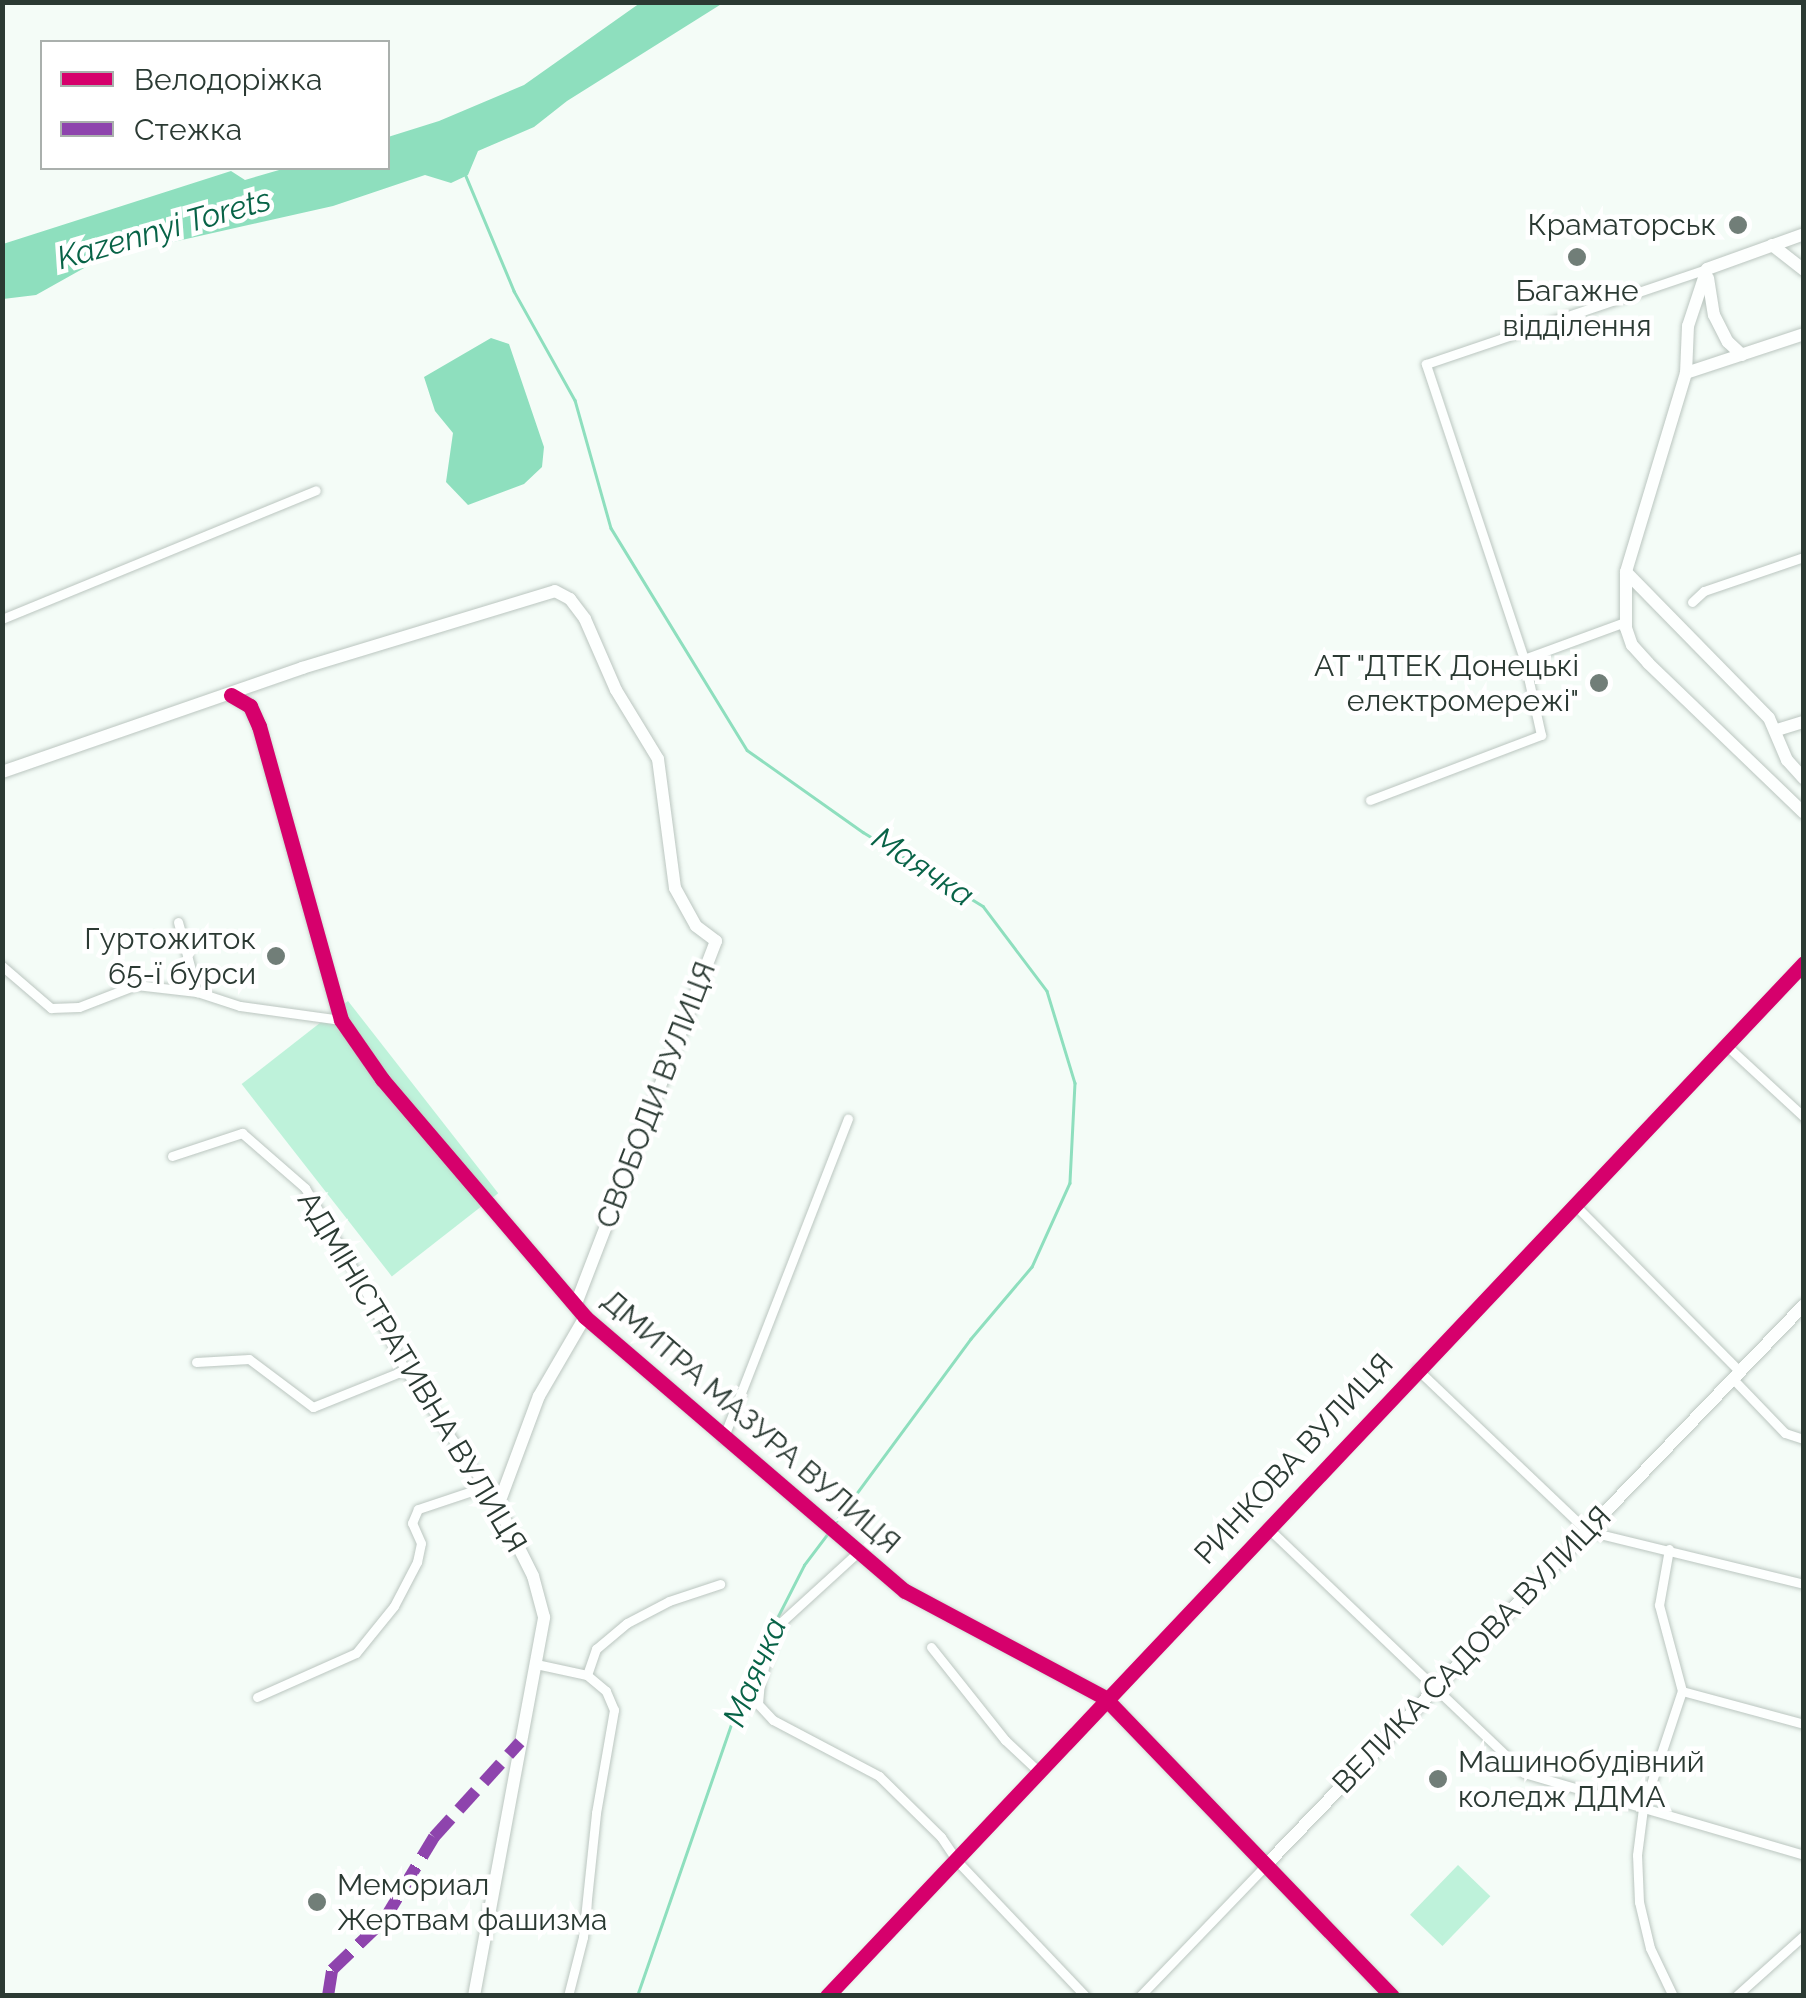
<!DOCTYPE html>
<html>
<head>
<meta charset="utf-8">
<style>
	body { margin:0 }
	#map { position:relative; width:1806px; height:1998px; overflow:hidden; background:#f4fcf7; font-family:Raleway,sans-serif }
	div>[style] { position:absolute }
	.green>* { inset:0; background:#bef2da; transform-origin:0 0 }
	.water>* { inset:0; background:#8edfbe }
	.stream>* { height:2.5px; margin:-1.25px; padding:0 1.25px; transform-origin:1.25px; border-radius:1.25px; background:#8edfbe }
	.roads { filter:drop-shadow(0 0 2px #bbc6c0) drop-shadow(0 0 2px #bbc6c0) }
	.street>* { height:9px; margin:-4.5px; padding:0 4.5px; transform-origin:4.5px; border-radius:4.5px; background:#fdfffe }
	.secondary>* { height:12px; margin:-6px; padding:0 6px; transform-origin:6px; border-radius:6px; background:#fdfffe }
	.quiet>* { height:12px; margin-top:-6px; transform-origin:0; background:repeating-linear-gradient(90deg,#8e44ad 0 25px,transparent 0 37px) }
	.cycleway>* { height:15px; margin:-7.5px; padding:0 7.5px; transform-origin:7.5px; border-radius:7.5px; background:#d6006c }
	.dots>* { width:28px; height:28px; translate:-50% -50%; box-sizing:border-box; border:5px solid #fff; border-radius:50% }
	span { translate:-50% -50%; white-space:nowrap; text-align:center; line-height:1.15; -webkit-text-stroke:9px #fff; paint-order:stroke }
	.poi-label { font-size:30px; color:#2b3a33 }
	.right { translate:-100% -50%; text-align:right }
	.left { translate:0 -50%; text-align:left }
	.street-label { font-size:30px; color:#2b3a33 }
	.water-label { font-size:32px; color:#086347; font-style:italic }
	.frame { position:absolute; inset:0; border:5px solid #2b3a33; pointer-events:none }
	.legend { position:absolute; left:40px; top:40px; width:350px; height:130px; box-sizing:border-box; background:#fff; border:2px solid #aab0ad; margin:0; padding:12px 18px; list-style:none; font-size:30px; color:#2b3a33 }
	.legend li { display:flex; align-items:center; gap:20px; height:50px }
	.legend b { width:50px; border:2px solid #aab0ad }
</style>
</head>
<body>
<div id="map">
	<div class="green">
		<div style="left:348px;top:1001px;width:244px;height:135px;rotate:52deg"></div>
		<div style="left:1458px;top:1865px;width:45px;height:69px;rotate:44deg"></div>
	</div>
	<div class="water">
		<div style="clip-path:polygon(640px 3px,723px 3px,567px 101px,534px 127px,478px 151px,468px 175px,451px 183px,425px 175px,333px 206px,102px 258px,36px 295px,3px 299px,3px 244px,231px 171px,245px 180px,286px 168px,388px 168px,388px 137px,439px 121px,524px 85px)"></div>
		<div style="clip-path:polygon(491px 338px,509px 344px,544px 447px,542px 467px,524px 484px,468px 505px,446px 482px,453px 433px,435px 411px,424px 377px)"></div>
	</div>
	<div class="stream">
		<div style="left:466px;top:176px;width:125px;rotate:67.3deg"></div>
		<div style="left:514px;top:291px;width:125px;rotate:60.8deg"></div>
		<div style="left:575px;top:400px;width:133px;rotate:74.3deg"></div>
		<div style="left:611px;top:528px;width:260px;rotate:58.5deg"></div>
		<div style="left:747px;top:750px;width:142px;rotate:35.3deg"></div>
		<div style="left:863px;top:832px;width:141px;rotate:31.7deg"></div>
		<div style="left:983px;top:906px;width:106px;rotate:53deg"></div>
		<div style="left:1047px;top:991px;width:96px;rotate:73.1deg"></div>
		<div style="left:1075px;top:1083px;width:100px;rotate:92.9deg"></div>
		<div style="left:1070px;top:1183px;width:92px;rotate:114.3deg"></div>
		<div style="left:1032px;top:1267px;width:94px;rotate:130.3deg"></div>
		<div style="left:971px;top:1339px;width:227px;rotate:126.4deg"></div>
		<div style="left:774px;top:1624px;width:66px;rotate:-63deg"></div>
		<div style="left:804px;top:1565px;width:40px;rotate:-53deg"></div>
		<div style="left:637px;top:1996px;width:343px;rotate:-70.9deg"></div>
		<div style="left:749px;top:1672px;width:46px;rotate:-62.9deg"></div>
	</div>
	<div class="roads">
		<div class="street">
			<div style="left:1692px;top:602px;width:16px;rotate:-43deg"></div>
			<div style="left:1704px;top:591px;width:106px;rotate:-18.8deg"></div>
			<div style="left:2px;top:619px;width:339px;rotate:-22.3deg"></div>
			<div style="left:1524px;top:659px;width:108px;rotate:-20.1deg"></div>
			<div style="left:1370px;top:800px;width:183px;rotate:-20.8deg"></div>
			<div style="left:1541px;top:735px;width:78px;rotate:-102.6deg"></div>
			<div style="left:1524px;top:659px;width:311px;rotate:-108.4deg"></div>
			<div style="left:1426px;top:364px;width:297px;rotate:-18.7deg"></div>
			<div style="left:178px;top:922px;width:73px;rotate:74.8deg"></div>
			<div style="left:197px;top:992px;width:45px;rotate:18deg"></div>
			<div style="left:240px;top:1006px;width:102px;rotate:7.9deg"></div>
			<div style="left:2px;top:966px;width:65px;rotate:40.6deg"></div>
			<div style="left:51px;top:1008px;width:28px;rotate:-2deg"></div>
			<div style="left:79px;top:1007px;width:61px;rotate:-21.1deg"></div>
			<div style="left:136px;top:985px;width:61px;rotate:6.5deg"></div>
			<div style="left:1726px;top:1045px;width:106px;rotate:42.7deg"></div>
			<div style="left:172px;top:1156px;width:74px;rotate:-18.2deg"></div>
			<div style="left:242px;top:1133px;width:84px;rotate:41.1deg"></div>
			<div style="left:305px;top:1188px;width:109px;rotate:59.2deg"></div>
			<div style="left:361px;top:1282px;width:98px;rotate:63.4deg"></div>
			<div style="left:405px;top:1370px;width:165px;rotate:55.6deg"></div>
			<div style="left:1575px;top:1205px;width:235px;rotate:45.3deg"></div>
			<div style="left:196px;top:1362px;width:53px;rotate:-3.2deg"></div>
			<div style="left:249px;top:1359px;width:80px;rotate:36.9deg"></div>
			<div style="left:313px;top:1407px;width:99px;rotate:-21.9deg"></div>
			<div style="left:1417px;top:1369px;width:235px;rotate:43.6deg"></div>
			<div style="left:1587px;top:1531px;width:223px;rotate:13.7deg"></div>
			<div style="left:1733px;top:1379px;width:75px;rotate:46.1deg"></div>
			<div style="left:1785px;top:1433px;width:20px;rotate:18deg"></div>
			<div style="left:723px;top:1439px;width:344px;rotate:-68.7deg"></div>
			<div style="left:1268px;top:1528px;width:354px;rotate:43.7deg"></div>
			<div style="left:1524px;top:1773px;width:292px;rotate:16.3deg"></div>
			<div style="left:1669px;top:1549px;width:57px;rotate:100.1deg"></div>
			<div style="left:1659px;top:1605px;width:89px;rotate:75deg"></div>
			<div style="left:857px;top:1553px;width:110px;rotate:137.6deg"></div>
			<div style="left:776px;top:1627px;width:56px;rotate:106.5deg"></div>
			<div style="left:760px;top:1681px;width:23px;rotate:95deg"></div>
			<div style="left:758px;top:1704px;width:22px;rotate:47deg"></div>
			<div style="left:773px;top:1720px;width:120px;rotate:27.8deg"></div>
			<div style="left:879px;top:1776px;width:87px;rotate:44.5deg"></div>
			<div style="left:941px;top:1837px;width:30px;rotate:56deg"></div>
			<div style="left:958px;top:1862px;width:185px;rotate:46.5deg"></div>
			<div style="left:931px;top:1647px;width:119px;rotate:51.5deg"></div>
			<div style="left:1005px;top:1740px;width:45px;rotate:43.2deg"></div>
			<div style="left:536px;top:1664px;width:52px;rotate:12.2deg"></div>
			<div style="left:587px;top:1675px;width:28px;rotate:-71deg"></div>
			<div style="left:596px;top:1649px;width:40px;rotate:-40deg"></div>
			<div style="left:627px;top:1623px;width:47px;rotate:-27.6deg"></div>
			<div style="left:669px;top:1601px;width:54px;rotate:-18.4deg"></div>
			<div style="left:1682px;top:1691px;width:126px;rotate:15.1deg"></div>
			<div style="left:257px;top:1697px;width:108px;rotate:-24deg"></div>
			<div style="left:356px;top:1653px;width:60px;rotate:-51deg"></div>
			<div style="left:394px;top:1606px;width:50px;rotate:-62.4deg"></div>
			<div style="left:417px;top:1562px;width:19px;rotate:-78deg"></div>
			<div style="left:421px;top:1543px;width:22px;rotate:-114deg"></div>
			<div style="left:412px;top:1523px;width:15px;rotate:-67deg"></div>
			<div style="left:418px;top:1509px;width:73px;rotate:-18.4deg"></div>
			<div style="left:568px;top:1996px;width:61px;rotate:-75.7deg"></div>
			<div style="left:583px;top:1937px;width:125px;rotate:-84deg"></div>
			<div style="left:596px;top:1813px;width:105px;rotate:-80.1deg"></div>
			<div style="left:614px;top:1710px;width:21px;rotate:-113deg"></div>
			<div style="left:606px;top:1691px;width:25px;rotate:-140deg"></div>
			<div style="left:827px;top:1996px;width:1422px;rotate:-46.6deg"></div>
			<div style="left:1140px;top:1996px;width:183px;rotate:-46.1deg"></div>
			<div style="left:1673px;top:1996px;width:53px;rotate:-115.6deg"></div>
			<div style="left:1650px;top:1948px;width:47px;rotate:-103.4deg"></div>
			<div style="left:1639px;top:1902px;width:47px;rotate:-92.4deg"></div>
			<div style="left:1637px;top:1855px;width:47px;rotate:-82.7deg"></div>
			<div style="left:1643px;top:1808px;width:123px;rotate:-71.6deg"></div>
			<div style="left:1736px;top:1996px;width:91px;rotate:-41.9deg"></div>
		</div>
		<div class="secondary">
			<div style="left:1772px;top:245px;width:41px;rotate:38deg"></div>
			<div style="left:1707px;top:269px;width:60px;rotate:108.4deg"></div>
			<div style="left:1688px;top:326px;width:47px;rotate:92.4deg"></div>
			<div style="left:1686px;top:373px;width:208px;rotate:106.8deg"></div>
			<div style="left:1626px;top:572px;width:56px;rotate:90deg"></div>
			<div style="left:1626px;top:628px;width:18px;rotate:71deg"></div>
			<div style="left:1632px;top:645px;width:24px;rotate:48deg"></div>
			<div style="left:1648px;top:663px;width:216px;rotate:43.9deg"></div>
			<div style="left:1707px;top:269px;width:103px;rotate:-19.8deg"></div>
			<div style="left:1708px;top:278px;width:37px;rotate:81deg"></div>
			<div style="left:1714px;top:315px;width:30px;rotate:63deg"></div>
			<div style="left:1728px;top:342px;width:19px;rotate:43deg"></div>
			<div style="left:1686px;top:373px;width:124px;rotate:-18.3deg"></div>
			<div style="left:1626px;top:572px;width:204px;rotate:45.6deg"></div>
			<div style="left:1769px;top:718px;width:46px;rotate:66.8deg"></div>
			<div style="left:1787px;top:760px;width:25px;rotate:48deg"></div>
			<div style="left:231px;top:695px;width:22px;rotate:30deg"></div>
			<div style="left:250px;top:706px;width:22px;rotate:66deg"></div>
			<div style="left:259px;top:726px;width:305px;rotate:74.4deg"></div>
			<div style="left:341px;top:1020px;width:72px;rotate:55.2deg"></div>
			<div style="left:382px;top:1079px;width:313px;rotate:49.5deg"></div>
			<div style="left:585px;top:1317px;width:421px;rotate:40.6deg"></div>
			<div style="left:905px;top:1591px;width:227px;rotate:28.1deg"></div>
			<div style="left:1105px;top:1698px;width:414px;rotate:46.1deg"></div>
			<div style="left:1777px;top:730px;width:28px;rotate:-17deg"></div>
			<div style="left:2px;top:772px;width:318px;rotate:-19.1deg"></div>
			<div style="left:302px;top:668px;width:264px;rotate:-16.9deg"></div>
			<div style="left:555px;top:591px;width:17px;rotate:28deg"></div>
			<div style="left:570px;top:599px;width:25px;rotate:53deg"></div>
			<div style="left:585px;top:619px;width:77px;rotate:66.4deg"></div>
			<div style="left:616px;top:690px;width:81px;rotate:58.7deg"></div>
			<div style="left:658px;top:759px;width:130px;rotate:82.5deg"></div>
			<div style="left:675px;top:888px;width:43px;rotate:61.1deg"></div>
			<div style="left:696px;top:926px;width:25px;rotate:37deg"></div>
			<div style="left:716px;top:941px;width:389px;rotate:111.1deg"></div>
			<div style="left:1267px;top:1864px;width:775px;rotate:-46.15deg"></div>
			<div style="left:474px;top:1996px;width:385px;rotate:-79.5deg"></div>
			<div style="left:544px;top:1617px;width:42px;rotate:-105deg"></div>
			<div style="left:533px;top:1576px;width:78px;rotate:-116.6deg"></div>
			<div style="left:498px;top:1506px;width:117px;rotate:-69.6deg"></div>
			<div style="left:539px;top:1396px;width:91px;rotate:-59.8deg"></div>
		</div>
	</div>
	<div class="quiet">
		<div style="left:328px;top:1996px;width:26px;rotate:-81deg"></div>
		<div style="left:332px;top:1970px;width:72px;rotate:-43.9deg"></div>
		<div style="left:384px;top:1920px;width:97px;rotate:-58.9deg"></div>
		<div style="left:434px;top:1837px;width:128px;rotate:-47.8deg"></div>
	</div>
	<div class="cycleway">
		<div style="left:231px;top:695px;width:22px;rotate:30deg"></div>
		<div style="left:250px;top:706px;width:22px;rotate:66deg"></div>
		<div style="left:259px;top:726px;width:305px;rotate:74.4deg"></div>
		<div style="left:341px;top:1020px;width:72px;rotate:55.2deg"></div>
		<div style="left:382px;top:1079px;width:313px;rotate:49.5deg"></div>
		<div style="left:585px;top:1317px;width:421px;rotate:40.6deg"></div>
		<div style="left:905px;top:1591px;width:227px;rotate:28.1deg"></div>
		<div style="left:1105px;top:1698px;width:414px;rotate:46.1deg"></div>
		<div style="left:827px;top:1996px;width:1422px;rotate:-46.6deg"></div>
	</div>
	<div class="dots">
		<div style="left:1738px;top:225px;background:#717e78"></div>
		<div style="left:1577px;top:257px;background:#717e78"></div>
		<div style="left:1599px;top:683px;background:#717e78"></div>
		<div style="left:276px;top:956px;background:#717e78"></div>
		<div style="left:1438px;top:1779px;background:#717e78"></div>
		<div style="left:317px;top:1902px;background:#717e78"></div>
	</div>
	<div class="poi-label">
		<span class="right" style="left:1716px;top:225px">Краматорськ</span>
		<span style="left:1577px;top:308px">Багажне<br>відділення</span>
		<span class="right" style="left:1579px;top:683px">АТ "ДТЕК Донецькі<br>електромережі"</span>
		<span class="right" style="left:256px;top:956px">Гуртожиток<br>65-ї бурси</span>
		<span class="left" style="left:1458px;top:1779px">Машинобудівний<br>коледж ДДМА</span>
		<span class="left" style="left:337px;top:1902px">Мемориал<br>Жертвам фашизма</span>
	</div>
	<div class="street-label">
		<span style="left:656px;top:1095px;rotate:-69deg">СВОБОДИ ВУЛИЦЯ</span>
		<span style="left:412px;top:1372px;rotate:59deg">АДМІНІСТРАТИВНА ВУЛИЦЯ</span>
		<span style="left:751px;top:1422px;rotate:41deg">ДМИТРА МАЗУРА ВУЛИЦЯ</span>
		<span style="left:1294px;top:1459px;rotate:-47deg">РИНКОВА ВУЛИЦЯ</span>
		<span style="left:1472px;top:1650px;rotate:-46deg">ВЕЛИКА САДОВА ВУЛИЦЯ</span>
	</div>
	<div class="water-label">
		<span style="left:164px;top:229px;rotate:-16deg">Kazennyi Torets</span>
		<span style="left:923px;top:867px;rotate:34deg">Маячка</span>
		<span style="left:755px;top:1672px;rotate:-67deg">Маячка</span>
	</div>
	<div class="frame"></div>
	<ul class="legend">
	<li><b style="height:12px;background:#d6006c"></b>Велодоріжка</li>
	<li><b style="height:12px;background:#8e44ad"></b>Стежка</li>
	</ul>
</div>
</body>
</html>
